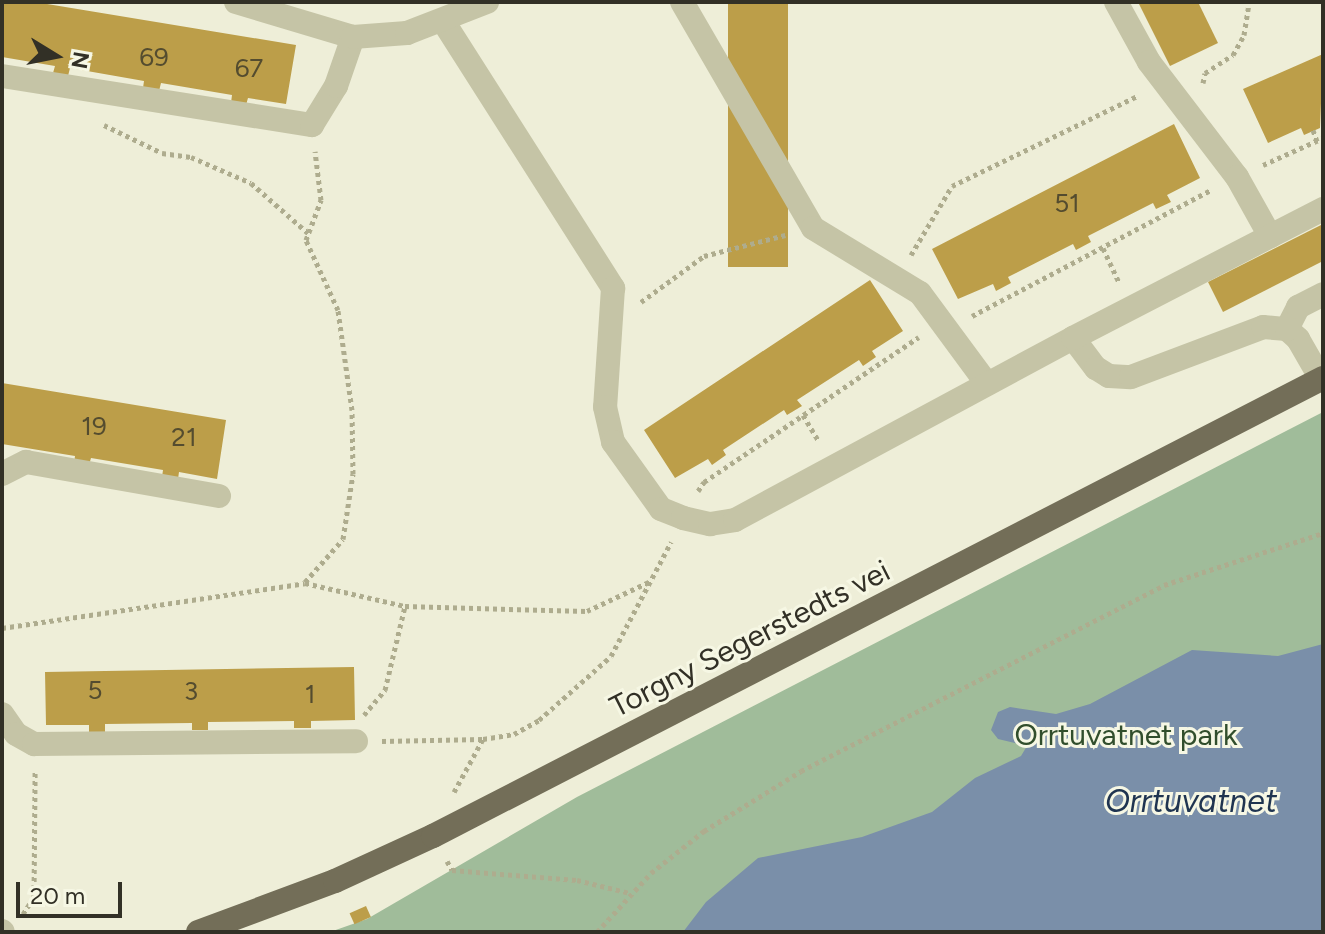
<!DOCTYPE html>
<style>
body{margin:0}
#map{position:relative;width:1325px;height:934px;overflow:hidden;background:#eeeed8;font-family:Figtree,sans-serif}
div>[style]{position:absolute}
.green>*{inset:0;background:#a0bc9a}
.water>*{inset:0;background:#7a8fa9}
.building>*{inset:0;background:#bc9e49;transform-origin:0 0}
.path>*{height:5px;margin-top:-2.5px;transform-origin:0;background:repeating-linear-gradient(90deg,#aeac8e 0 4px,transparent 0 8px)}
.minor>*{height:24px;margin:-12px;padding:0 12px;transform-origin:12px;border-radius:12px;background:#c5c4a6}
.major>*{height:24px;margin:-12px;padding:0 12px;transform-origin:12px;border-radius:12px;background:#736e58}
span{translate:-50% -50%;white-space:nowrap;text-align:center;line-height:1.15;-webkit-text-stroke:6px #f6f7e4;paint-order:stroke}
.number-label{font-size:26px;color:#544c2f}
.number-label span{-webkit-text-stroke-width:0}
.street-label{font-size:30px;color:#323026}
.park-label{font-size:30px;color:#314e2c}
.water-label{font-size:32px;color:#1f3450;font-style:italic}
.frame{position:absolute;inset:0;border:4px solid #323026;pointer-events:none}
.north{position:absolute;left:16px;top:16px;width:80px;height:80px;-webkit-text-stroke:6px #f6f7e4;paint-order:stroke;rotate:100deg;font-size:22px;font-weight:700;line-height:32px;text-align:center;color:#323026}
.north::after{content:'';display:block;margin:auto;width:28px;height:36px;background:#323026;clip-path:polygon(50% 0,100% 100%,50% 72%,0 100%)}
.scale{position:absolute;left:16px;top:882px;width:106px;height:36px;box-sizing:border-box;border:4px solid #323026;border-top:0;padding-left:10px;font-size:24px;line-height:28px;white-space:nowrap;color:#323026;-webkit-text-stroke:6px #f6f7e4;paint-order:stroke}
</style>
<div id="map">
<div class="green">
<i style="clip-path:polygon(1323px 412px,1323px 932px,330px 932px,367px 919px,577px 797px)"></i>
</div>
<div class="water">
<i style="clip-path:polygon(1323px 644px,1323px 932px,683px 932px,706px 902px,758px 858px,862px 837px,932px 812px,975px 778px,1021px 756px,1027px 746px,998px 739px,991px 730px,998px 712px,1010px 707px,1056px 714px,1090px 704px,1192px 650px,1278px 656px)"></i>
</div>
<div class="building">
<i style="clip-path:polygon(2px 2px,35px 2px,296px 45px,286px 104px,248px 98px,246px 105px,231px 103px,232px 95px,161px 83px,159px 91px,143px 88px,144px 81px,70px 68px,68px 76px,53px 73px,55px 66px,2px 57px)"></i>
<i style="left:728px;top:2px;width:60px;height:265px"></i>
<i style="clip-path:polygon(1138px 2px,1198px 2px,1218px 43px,1170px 66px)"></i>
<i style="clip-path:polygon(1323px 54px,1320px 128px,1304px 135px,1301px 128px,1268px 143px,1243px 89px)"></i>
<i style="clip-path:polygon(1174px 124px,1200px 178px,1167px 195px,1171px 202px,1156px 209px,1153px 203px,1088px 236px,1091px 242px,1076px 250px,1073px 244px,1008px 277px,1011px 283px,996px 291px,993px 284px,958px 299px,932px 249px)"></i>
<i style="clip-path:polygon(1323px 224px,1323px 261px,1223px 312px,1208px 282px)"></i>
<i style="clip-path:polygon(870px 280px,903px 331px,872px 351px,876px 357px,863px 366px,859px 360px,797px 400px,802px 406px,787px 415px,784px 410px,723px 450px,726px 455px,712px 465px,708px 459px,675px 478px,644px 430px)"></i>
<i style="clip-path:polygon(2px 383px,226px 420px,217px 479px,179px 472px,178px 479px,162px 477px,163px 470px,91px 458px,89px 465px,74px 463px,75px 456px,2px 444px)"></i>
<i style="clip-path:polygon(354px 667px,355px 720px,311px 721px,311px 728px,294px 728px,294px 721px,208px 722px,208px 730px,192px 730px,192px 723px,105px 724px,105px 732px,89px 732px,89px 725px,46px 725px,45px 672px)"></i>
<i style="left:366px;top:906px;width:12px;height:18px;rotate:66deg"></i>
</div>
<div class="path">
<i style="left:1203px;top:83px;width:10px;rotate:-79deg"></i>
<i style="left:1205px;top:73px;width:33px;rotate:-33deg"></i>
<i style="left:1233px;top:55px;width:23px;rotate:-61deg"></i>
<i style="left:1244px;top:35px;width:33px;rotate:-81deg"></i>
<i style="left:104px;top:125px;width:64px;rotate:25.8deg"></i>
<i style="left:162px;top:153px;width:29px;rotate:8deg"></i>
<i style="left:191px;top:157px;width:65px;rotate:23.4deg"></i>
<i style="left:251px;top:183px;width:76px;rotate:41.3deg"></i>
<i style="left:1313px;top:130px;width:12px;rotate:70deg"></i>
<i style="left:1263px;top:165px;width:66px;rotate:-24.2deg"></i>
<i style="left:1103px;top:248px;width:38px;rotate:65deg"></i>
<i style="left:911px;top:255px;width:80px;rotate:-59.3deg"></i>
<i style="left:952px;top:186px;width:206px;rotate:-25.9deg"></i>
<i style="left:641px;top:302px;width:78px;rotate:-36.1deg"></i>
<i style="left:704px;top:256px;width:84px;rotate:-14.5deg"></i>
<i style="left:972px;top:316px;width:270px;rotate:-27.8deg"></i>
<i style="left:803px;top:415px;width:31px;rotate:59deg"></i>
<i style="left:698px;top:491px;width:11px;rotate:-56deg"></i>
<i style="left:704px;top:482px;width:259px;rotate:-34deg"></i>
<i style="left:305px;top:582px;width:57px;rotate:-48.5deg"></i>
<i style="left:343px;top:539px;width:66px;rotate:-81.3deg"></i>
<i style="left:353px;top:474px;width:64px;rotate:-90.9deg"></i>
<i style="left:352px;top:410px;width:101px;rotate:-98deg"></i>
<i style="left:338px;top:310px;width:77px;rotate:-114.6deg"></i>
<i style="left:306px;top:240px;width:43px;rotate:-69.4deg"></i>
<i style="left:321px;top:200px;width:49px;rotate:-97deg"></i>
<i style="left:2px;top:628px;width:306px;rotate:-8.4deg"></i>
<i style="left:305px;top:583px;width:103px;rotate:13deg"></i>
<i style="left:405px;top:606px;width:182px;rotate:1.6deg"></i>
<i style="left:587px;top:611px;width:71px;rotate:-25.1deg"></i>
<i style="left:364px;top:715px;width:33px;rotate:-50deg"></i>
<i style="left:385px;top:690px;width:86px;rotate:-76.6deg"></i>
<i style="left:382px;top:741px;width:101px;rotate:-1.1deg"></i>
<i style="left:483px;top:739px;width:31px;rotate:-9deg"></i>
<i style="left:514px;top:734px;width:29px;rotate:-29deg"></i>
<i style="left:539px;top:720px;width:96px;rotate:-41.6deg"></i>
<i style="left:611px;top:656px;width:129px;rotate:-62.2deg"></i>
<i style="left:454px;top:792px;width:60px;rotate:-61.3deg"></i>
<i style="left:447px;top:861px;width:10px;rotate:61deg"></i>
<i style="left:452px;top:870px;width:125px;rotate:4.6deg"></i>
<i style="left:577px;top:880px;width:55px;rotate:13.8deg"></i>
<i style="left:23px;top:914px;width:20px;rotate:-57deg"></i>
<i style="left:34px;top:897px;width:126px;rotate:-89.5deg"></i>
<i style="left:597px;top:932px;width:80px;rotate:-47.5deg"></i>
<i style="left:651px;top:873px;width:68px;rotate:-38.4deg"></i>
<i style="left:704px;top:831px;width:114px;rotate:-31.7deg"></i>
<i style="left:801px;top:771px;width:408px;rotate:-27.1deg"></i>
<i style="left:1164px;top:585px;width:167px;rotate:-18.1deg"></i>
</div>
<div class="minor">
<i style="left:236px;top:2px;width:122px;rotate:16.7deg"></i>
<i style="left:682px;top:2px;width:261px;rotate:59.9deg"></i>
<i style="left:813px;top:228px;width:125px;rotate:31.3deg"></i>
<i style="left:920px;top:293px;width:113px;rotate:53.6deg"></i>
<i style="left:1116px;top:2px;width:68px;rotate:61.2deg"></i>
<i style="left:1149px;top:62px;width:145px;rotate:52.6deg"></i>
<i style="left:1237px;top:177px;width:68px;rotate:60.8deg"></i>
<i style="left:443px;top:21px;width:317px;rotate:57.5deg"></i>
<i style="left:613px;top:288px;width:119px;rotate:93.8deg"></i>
<i style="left:605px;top:407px;width:36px;rotate:77deg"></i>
<i style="left:613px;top:442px;width:82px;rotate:54.4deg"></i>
<i style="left:661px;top:509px;width:24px;rotate:22deg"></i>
<i style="left:683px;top:518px;width:28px;rotate:13deg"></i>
<i style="left:710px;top:524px;width:25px;rotate:-9deg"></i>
<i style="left:735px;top:520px;width:384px;rotate:-28.3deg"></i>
<i style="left:1073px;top:338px;width:38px;rotate:53deg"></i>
<i style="left:1096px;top:368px;width:15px;rotate:32deg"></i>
<i style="left:1109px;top:376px;width:22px;rotate:3deg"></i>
<i style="left:1131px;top:377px;width:141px;rotate:-20.7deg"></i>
<i style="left:1263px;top:327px;width:24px;rotate:5deg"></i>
<i style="left:1287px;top:329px;width:15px;rotate:42deg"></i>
<i style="left:1298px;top:339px;width:46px;rotate:60.1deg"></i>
<i style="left:2px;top:76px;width:314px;rotate:9deg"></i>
<i style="left:312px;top:125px;width:46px;rotate:-58.4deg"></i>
<i style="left:336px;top:86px;width:52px;rotate:-70.9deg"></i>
<i style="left:353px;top:37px;width:54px;rotate:-4.2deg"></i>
<i style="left:407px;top:33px;width:86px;rotate:-21.2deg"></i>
<i style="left:1287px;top:329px;width:25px;rotate:-63deg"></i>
<i style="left:1298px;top:307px;width:28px;rotate:-27deg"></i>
<i style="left:1073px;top:338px;width:281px;rotate:-27.3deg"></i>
<i style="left:2px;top:474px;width:27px;rotate:-27deg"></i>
<i style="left:26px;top:462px;width:196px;rotate:10deg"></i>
<i style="left:2px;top:714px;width:24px;rotate:55deg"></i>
<i style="left:16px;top:734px;width:21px;rotate:29deg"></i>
<i style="left:34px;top:744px;width:322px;rotate:-0.5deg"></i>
<i style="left:2px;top:931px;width:1px;rotate:45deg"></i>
</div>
<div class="major">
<i style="left:198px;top:932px;width:146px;rotate:-20.4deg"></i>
<i style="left:335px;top:881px;width:108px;rotate:-24.7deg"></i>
<i style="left:433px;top:836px;width:1001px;rotate:-27.23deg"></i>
</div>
<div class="number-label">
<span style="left:154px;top:58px">69</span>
<span style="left:249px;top:69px">67</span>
<span style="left:1067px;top:204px">51</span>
<span style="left:94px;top:427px">19</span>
<span style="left:184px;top:438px">21</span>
<span style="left:95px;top:691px">5</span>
<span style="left:191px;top:692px">3</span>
<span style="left:310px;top:695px">1</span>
</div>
<div class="street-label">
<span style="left:750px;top:639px;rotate:-27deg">Torgny Segerstedts vei</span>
</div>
<div class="park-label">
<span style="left:1126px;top:735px">Orrtuvatnet park</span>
</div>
<div class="water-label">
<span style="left:1191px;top:801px">Orrtuvatnet</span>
</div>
<div class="frame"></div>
<div class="north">N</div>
<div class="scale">20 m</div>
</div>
